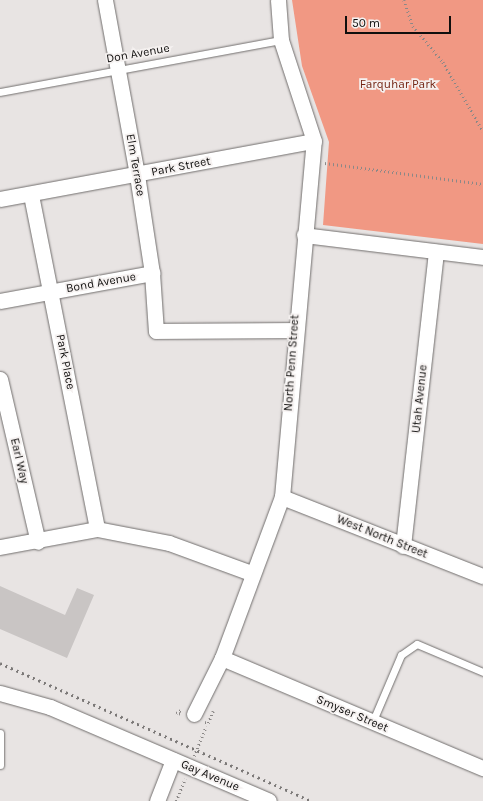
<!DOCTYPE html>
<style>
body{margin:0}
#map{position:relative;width:483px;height:801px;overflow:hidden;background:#e8e4e3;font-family:Karla,sans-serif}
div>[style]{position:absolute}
.green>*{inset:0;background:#f19883}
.building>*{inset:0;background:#c9c5c4}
.path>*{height:2.5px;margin-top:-1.25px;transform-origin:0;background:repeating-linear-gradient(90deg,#8b8887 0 1px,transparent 0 4px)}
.roads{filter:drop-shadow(0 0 1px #716e6d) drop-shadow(0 0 1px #716e6d)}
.service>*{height:7px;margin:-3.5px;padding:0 3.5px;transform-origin:3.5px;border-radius:3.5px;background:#fff}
.minor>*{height:15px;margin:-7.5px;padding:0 7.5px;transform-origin:7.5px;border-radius:7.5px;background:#fff}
.rail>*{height:3px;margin-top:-1.5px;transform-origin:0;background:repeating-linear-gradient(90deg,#7b7877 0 2px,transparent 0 6px)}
.path-bridge>*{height:2.5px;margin-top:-1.25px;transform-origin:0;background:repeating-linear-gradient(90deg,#8b8887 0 1px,transparent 0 4px)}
span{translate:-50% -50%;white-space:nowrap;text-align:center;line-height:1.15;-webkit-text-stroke:3.5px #f5f1f0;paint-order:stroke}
.street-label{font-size:12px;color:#100f0e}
.park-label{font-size:12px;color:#742514}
.scale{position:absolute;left:345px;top:16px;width:106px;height:18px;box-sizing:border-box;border:2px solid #100f0e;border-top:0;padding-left:5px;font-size:12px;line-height:14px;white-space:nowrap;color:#100f0e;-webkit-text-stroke:3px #f5f1f0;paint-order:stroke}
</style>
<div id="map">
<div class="green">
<i style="clip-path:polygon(292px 0,483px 0,483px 244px,323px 225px,329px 142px,302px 66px)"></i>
</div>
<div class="building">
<i style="clip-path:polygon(0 586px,65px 615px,77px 588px,94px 595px,67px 658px,0 629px)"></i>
</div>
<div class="path">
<i style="left:404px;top:0;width:28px;rotate:71deg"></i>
<i style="left:413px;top:26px;width:47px;rotate:50.2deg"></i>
<i style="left:443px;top:62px;width:80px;rotate:59.9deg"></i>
<i style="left:325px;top:163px;width:159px;rotate:7.6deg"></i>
<i style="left:180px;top:714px;width:4px;rotate:-166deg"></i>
<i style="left:176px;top:713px;width:6px;rotate:-31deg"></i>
<i style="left:205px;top:722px;width:3px;rotate:18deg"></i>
<i style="left:208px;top:723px;width:13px;rotate:-67deg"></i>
<i style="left:176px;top:801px;width:24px;rotate:-68deg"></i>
</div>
<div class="roads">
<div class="service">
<i style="left:0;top:92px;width:286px;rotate:-10.5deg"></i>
<i style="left:372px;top:723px;width:74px;rotate:-66.9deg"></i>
<i style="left:401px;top:655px;width:19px;rotate:-35deg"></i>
<i style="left:417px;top:644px;width:72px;rotate:23deg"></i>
<i style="left:0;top:733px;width:32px;rotate:90deg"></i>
</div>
<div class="minor">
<i style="left:105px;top:0;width:178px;rotate:79.6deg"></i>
<i style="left:137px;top:175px;width:99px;rotate:81.3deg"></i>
<i style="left:152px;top:273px;width:58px;rotate:86.1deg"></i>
<i style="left:156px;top:331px;width:138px;rotate:-0.4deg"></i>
<i style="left:31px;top:195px;width:340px;rotate:78.8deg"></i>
<i style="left:0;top:199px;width:319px;rotate:-10.5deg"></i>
<i style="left:304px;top:235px;width:180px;rotate:7deg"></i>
<i style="left:0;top:301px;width:155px;rotate:-10.4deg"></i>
<i style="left:0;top:379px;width:167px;rotate:76.9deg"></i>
<i style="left:282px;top:497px;width:216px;rotate:21.5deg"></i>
<i style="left:403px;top:546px;width:296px;rotate:-83.6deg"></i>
<i style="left:0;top:547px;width:99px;rotate:-10.5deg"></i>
<i style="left:97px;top:529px;width:73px;rotate:11deg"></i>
<i style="left:169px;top:543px;width:87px;rotate:20.1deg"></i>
<i style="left:222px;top:658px;width:283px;rotate:22.9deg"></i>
<i style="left:0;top:693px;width:52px;rotate:15.6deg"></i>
<i style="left:50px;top:707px;width:238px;rotate:23.2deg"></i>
<i style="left:194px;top:714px;width:63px;rotate:-63.4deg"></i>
<i style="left:222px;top:658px;width:172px;rotate:-69.6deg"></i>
<i style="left:282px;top:497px;width:357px;rotate:-84.9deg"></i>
<i style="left:314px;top:141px;width:106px;rotate:-108.1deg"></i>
<i style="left:281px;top:40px;width:40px;rotate:-94.3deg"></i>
<i style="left:157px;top:801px;width:44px;rotate:-68.7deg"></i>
</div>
</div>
<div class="rail">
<i style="left:0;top:663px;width:340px;rotate:23.9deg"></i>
</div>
<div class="path-bridge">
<i style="left:194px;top:756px;width:32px;rotate:-68deg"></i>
</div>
<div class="street-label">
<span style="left:138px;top:54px;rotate:-10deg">Don Avenue</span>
<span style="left:135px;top:165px;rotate:80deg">Elm Terrace</span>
<span style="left:181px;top:167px;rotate:-11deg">Park Street</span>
<span style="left:101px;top:283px;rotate:-10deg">Bond Avenue</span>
<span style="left:65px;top:362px;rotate:79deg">Park Place</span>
<span style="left:292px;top:363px;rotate:-86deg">North Penn Street</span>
<span style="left:420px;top:399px;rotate:-84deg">Utah Avenue</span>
<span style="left:19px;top:461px;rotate:77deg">Earl Way</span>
<span style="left:382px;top:537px;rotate:22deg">West North Street</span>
<span style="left:352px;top:714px;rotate:23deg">Smyser Street</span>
<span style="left:210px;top:776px;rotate:23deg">Gay Avenue</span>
</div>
<div class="park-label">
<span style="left:398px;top:85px">Farquhar Park</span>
</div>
<div class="scale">50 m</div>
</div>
